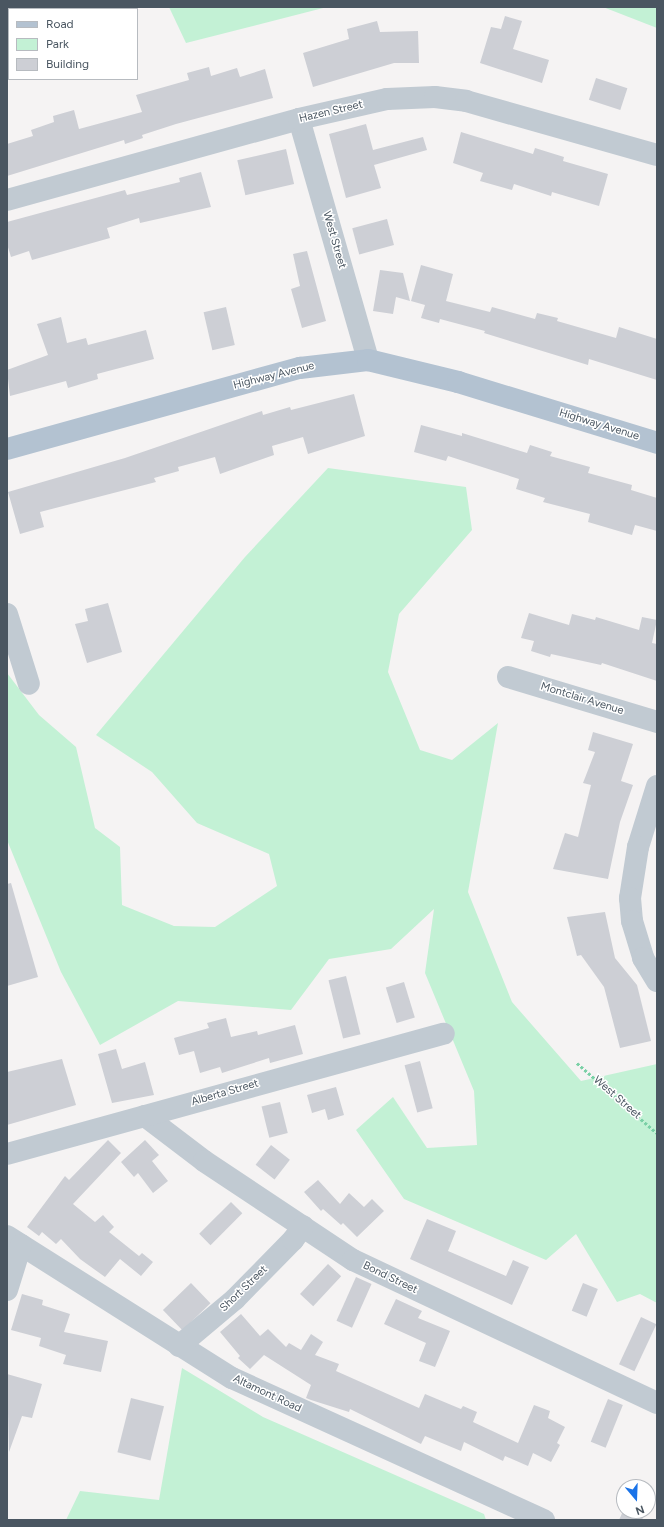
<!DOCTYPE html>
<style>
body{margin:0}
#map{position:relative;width:664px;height:1527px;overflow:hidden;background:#f5f3f3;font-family:Figtree,sans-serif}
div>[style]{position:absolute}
.green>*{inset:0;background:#c3f1d5}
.building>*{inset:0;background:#cdcfd5;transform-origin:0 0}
.path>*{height:2.5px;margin-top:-1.25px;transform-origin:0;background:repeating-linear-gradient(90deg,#7ad0a6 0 3px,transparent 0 5px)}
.minor>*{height:22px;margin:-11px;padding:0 11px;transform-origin:11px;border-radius:11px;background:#c1cad2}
.major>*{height:22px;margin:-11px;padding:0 11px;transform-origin:11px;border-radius:11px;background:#b3c2d1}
span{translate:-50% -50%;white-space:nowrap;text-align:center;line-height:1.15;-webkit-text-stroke:3px #fff;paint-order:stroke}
.street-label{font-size:11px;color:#4a5661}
.frame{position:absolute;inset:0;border:8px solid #4a5661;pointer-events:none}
.legend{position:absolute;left:8px;top:8px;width:130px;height:72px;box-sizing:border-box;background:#fff;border:1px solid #b7bbc0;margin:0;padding:5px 7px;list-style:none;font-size:12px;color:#4a5661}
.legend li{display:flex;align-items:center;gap:8px;height:20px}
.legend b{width:20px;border:1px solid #b7bbc0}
.north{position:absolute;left:616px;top:1479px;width:40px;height:40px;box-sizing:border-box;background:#fff;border:1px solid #b7bbc0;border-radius:50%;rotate:161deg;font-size:11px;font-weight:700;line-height:16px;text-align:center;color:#4a5661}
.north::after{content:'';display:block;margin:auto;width:14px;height:18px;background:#1a73e8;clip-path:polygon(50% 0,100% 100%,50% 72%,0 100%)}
</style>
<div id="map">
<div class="green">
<i style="clip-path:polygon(169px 7px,327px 7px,186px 43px)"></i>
<i style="clip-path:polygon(603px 7px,657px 7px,657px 28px)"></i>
<i style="clip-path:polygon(328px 468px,466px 487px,472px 530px,399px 614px,388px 672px,420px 750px,452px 760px,498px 723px,468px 892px,512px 1002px,581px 1081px,657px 1064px,657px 1303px,640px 1294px,617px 1302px,576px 1234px,546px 1260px,404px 1199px,356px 1130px,393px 1097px,427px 1148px,477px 1145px,474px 1091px,425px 973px,434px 909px,391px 949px,329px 959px,291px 1010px,178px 1001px,100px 1045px,61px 972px,7px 840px,7px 673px,39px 715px,76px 747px,95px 828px,120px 847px,122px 905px,174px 926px,215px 927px,277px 886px,269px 854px,197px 823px,152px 772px,96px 735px,245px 557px)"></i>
<i style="clip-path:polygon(182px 1368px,263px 1417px,484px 1514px,486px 1520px,66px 1520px,80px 1491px,159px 1500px)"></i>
</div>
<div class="building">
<i style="clip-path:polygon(505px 16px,522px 21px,513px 49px,549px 60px,542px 83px,480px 63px,491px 27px,501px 29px)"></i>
<i style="clip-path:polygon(377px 21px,380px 32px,418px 31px,419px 63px,394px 63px,313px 87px,303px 53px,349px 39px,347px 29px)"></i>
<i style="clip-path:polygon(209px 67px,211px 76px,237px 68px,240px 77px,265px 69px,273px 98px,176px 124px,142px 135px,143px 138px,125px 144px,124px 140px,7px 176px,7px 144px,33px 136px,31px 130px,54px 122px,53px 116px,74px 110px,79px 129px,142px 112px,136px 95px,189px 80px,187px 73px)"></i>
<i style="left:596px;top:78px;width:33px;height:23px;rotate:18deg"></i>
<i style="clip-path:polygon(366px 124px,373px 150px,423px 137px,427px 150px,374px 165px,381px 188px,346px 198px,329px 134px)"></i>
<i style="clip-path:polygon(461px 132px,533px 154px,535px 148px,564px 157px,563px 161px,608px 174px,599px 206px,552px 192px,551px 196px,514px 184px,512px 190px,480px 181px,483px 173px,453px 163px)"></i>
<i style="left:286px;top:149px;width:36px;height:50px;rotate:77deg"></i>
<i style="clip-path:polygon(201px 172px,211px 207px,140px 223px,139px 218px,107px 228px,110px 238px,32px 260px,29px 251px,11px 257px,7px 244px,7px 222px,125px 190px,127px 195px,180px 182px,179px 178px)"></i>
<i style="left:387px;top:219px;width:27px;height:36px;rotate:75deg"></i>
<i style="clip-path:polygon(307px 251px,326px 321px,302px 328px,291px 289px,300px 286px,293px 254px)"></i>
<i style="clip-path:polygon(421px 265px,453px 274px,446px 301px,490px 312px,492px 307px,535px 319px,537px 313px,558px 318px,557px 321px,616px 338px,619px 327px,657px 339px,657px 380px,589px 359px,588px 365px,484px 333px,485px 331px,440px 319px,439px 323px,421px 318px,425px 305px,411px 301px)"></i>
<i style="clip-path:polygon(380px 270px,403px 273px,410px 301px,396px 297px,393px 314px,373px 311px)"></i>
<i style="left:226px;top:307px;width:39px;height:23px;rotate:77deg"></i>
<i style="clip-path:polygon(61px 317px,67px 343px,86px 338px,88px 345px,146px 330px,154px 359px,97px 374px,98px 379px,68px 388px,66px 381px,10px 396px,7px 370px,48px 355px,37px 324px)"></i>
<i style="clip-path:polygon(354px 394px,365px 436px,308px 454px,303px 437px,272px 446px,274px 455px,220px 474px,215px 457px,178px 467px,179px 471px,154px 478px,156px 482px,40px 512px,44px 527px,20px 534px,8px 492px,125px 458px,262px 411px,263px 415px,290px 407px,291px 410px)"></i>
<i style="clip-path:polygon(421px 425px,462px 436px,462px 433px,527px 453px,530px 445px,552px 452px,550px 456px,590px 467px,588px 473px,632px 485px,631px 490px,657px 498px,657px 531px,635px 525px,632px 535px,588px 522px,590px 514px,543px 502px,545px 498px,516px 489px,519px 479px,448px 456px,446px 461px,414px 452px)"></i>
<i style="clip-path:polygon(108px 603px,122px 652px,87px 663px,75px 624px,88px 621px,85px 609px)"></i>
<i style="clip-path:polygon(529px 613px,569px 625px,572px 614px,595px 620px,596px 617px,639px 630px,642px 617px,657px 620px,652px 643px,657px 644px,657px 681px,602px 663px,601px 665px,551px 654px,550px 657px,531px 651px,534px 641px,521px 638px)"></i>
<i style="clip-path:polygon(593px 732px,633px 744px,621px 781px,633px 785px,620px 822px,608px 879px,553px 869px,565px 833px,578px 837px,591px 785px,583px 783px,595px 752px,588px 750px)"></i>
<i style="clip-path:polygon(11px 883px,38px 977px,7px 986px,7px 884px)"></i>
<i style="clip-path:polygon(605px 912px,615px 958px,637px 985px,651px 1041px,620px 1048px,604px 987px,581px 955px,577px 956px,567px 917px)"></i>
<i style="left:346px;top:976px;width:60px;height:18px;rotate:76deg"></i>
<i style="left:404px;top:982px;width:37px;height:19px;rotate:73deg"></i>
<i style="clip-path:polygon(226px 1018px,231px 1037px,257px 1031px,258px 1035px,295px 1025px,303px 1054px,270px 1063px,269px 1058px,222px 1073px,220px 1067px,200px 1073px,194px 1051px,179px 1055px,174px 1038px,209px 1028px,207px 1023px)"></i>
<i style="clip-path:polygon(116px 1049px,122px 1069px,145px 1062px,154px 1095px,112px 1103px,98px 1054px)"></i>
<i style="clip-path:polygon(62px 1059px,76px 1105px,7px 1125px,7px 1072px)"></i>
<i style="left:420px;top:1061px;width:49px;height:16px;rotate:75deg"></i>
<i style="clip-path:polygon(336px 1087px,344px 1115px,328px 1120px,325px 1109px,312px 1113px,307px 1095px)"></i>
<i style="left:280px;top:1102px;width:32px;height:19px;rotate:76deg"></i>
<i style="clip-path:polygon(108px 1140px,121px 1153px,73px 1204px,95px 1222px,103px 1215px,114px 1227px,109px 1232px,139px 1256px,142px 1253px,153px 1262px,141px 1276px,120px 1259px,105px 1277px,80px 1259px,61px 1239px,56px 1244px,42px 1232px,39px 1236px,27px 1227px,65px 1176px,69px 1180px)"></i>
<i style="clip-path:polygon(145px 1140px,159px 1155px,152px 1161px,168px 1181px,153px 1193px,138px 1173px,134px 1177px,121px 1162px)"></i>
<i style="left:271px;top:1145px;width:24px;height:25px;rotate:38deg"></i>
<i style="clip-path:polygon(318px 1180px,340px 1204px,349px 1193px,364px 1207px,372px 1199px,384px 1211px,357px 1237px,343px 1223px,341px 1225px,323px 1209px,321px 1211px,304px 1192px)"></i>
<i style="left:231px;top:1202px;width:16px;height:45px;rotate:45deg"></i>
<i style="clip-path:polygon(427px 1219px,456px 1231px,448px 1251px,506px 1276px,513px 1260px,529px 1267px,512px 1305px,410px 1259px)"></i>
<i style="left:328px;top:1264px;width:18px;height:41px;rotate:43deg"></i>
<i style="left:356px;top:1277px;width:17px;height:48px;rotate:24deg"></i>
<i style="left:191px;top:1283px;width:28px;height:39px;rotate:46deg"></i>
<i style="left:583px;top:1283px;width:16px;height:30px;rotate:22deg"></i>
<i style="clip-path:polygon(22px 1294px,43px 1300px,42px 1305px,70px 1314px,64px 1332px,108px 1341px,101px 1372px,63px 1364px,66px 1355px,39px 1346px,41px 1338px,11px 1330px)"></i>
<i style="clip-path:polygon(396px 1299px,422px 1311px,418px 1318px,450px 1331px,435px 1367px,419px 1361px,426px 1343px,384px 1324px)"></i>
<i style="clip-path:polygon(241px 1314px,260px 1336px,268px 1329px,286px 1347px,289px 1343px,301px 1350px,311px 1334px,323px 1342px,315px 1355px,339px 1364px,336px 1371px,419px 1408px,425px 1394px,461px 1409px,463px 1406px,477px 1412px,473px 1422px,518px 1443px,534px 1405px,550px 1411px,548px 1418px,565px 1427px,557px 1443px,560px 1445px,551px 1462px,533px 1453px,528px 1466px,505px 1456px,503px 1461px,464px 1442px,461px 1451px,425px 1436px,421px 1444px,350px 1409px,349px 1412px,311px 1400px,306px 1398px,311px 1385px,264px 1355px,250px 1369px,238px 1358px,240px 1356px,220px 1332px)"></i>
<i style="left:641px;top:1317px;width:17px;height:52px;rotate:25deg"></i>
<i style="clip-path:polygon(7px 1374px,42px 1384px,32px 1418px,22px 1416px,9px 1452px)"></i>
<i style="left:131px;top:1398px;width:34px;height:56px;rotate:14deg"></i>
<i style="left:608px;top:1399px;width:16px;height:46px;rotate:22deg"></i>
<i style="clip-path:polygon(624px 1509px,624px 1511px,646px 1511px,642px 1520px,619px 1520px)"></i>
</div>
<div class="path">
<i style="left:577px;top:1063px;width:106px;rotate:41.2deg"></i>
</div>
<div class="minor">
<i style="left:299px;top:119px;width:251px;rotate:74deg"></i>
<i style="left:7px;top:200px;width:303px;rotate:-15.5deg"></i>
<i style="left:299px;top:119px;width:90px;rotate:-12.8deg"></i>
<i style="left:387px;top:99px;width:48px;rotate:-2.4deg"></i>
<i style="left:435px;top:97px;width:31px;rotate:7deg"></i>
<i style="left:466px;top:101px;width:198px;rotate:15.8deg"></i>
<i style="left:7px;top:614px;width:73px;rotate:72.6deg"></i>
<i style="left:508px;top:677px;width:156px;rotate:16.8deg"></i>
<i style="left:657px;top:786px;width:64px;rotate:107.3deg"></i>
<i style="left:638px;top:847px;width:52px;rotate:98.9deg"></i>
<i style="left:630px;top:898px;width:23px;rotate:85deg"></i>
<i style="left:632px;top:921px;width:39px;rotate:73deg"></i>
<i style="left:643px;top:958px;width:27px;rotate:59deg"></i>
<i style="left:145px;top:1116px;width:74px;rotate:37.3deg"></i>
<i style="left:204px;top:1161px;width:179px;rotate:33.6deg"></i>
<i style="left:353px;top:1260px;width:336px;rotate:25.2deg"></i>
<i style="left:7px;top:1154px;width:453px;rotate:-15.4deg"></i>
<i style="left:7px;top:1236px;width:266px;rotate:32.3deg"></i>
<i style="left:232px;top:1378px;width:343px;rotate:24.5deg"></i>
<i style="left:7px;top:1290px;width:47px;rotate:-72.7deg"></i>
<i style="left:179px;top:1346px;width:73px;rotate:-40deg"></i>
<i style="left:235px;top:1299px;width:83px;rotate:-45.5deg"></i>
<i style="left:293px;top:1240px;width:17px;rotate:-54deg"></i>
</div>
<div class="major">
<i style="left:7px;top:449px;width:304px;rotate:-15.5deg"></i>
<i style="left:300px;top:368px;width:68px;rotate:-6.7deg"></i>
<i style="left:368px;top:360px;width:93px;rotate:13.7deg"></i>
<i style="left:458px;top:382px;width:208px;rotate:17deg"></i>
</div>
<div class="street-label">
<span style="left:331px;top:112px;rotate:-13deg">Hazen Street</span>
<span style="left:334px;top:240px;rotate:74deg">West Street</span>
<span style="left:274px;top:376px;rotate:-14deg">Highway Avenue</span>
<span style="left:599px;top:425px;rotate:17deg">Highway Avenue</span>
<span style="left:582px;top:699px;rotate:17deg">Montclair Avenue</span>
<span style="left:225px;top:1093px;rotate:-16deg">Alberta Street</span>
<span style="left:617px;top:1098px;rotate:41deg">West Street</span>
<span style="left:390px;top:1278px;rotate:26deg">Bond Street</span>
<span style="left:244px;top:1289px;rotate:-44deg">Short Street</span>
<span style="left:267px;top:1394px;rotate:25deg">Altamont Road</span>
</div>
<div class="frame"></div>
<ul class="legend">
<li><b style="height:5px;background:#b3c2d1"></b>Road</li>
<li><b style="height:11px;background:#c3f1d5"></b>Park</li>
<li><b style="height:11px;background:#cdcfd5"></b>Building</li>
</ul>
<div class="north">N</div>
</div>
